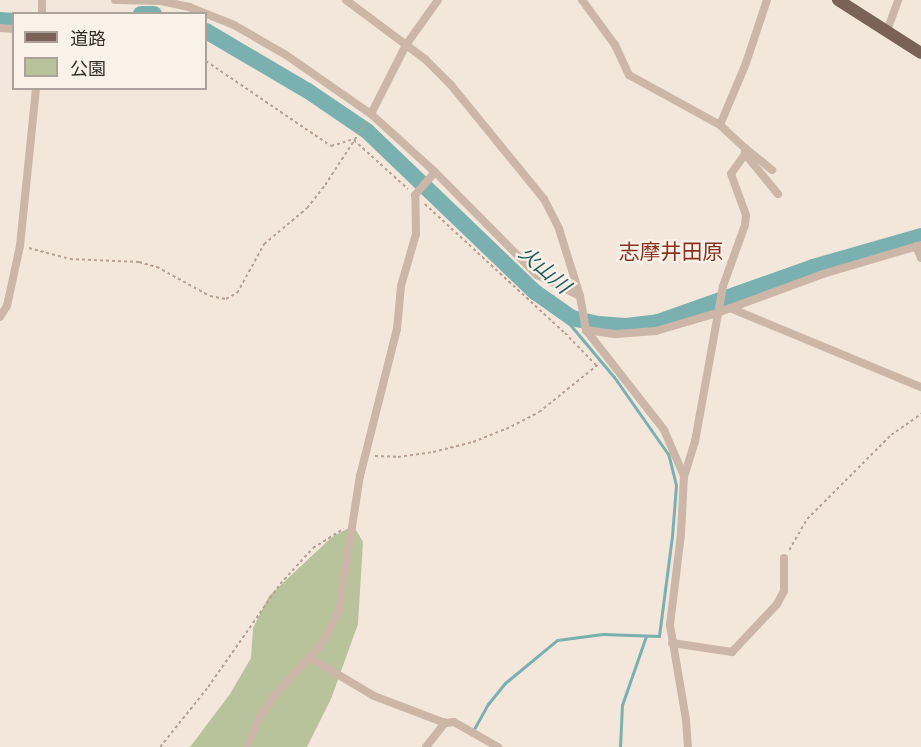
<!DOCTYPE html>
<meta charset="utf-8">
<style>
body{margin:0}
#map{position:relative;width:921px;height:747px;overflow:hidden;background:#f3e7dc;font-family:"Noto Sans","Noto Sans JP",sans-serif}
div>[style]{position:absolute}
.green>*{inset:0;background:#b8c29b}
.stream>*{height:3px;margin:-1.5px;padding:0 1.5px;transform-origin:1.5px;border-radius:1.5px;background:#7ab1b0}
.river>*{height:16px;margin:-8px;padding:0 8px;transform-origin:8px;border-radius:8px;background:#7ab1b0}
.path>*{height:1.5px;margin-top:-0.75px;transform-origin:0;background:repeating-linear-gradient(90deg,#b79f92 0 3px,transparent 0 6px)}
.minor>*{height:8px;margin:-4px;padding:0 4px;transform-origin:4px;border-radius:4px;background:#cbb6a7}
.primary>*{height:12px;margin:-6px;padding:0 6px;transform-origin:6px;border-radius:6px;background:#7a6259}
span{translate:-50% -50%;white-space:nowrap;text-align:center;line-height:1.15;-webkit-text-stroke:4.5px #faf1e9;paint-order:stroke}
.water-label{font-size:20px;color:#1c5a5b;font-style:italic}
.quarter-label{font-size:21px;color:#89321f}
.legend{position:absolute;left:12px;top:12px;width:195px;height:78px;box-sizing:border-box;background:#faf1e9;border:2px solid #aca29c;margin:0;padding:8px 10px;list-style:none;font-size:18px;color:#382c28}
.legend li{display:flex;align-items:center;gap:12px;height:30px}
.legend b{width:30px;border:2px solid #aca29c}
</style>
<div id="map">
<div class="green">
<i style="clip-path:polygon(347px 529px,356px 530px,363px 542px,358px 624px,331px 699px,307px 747px,190px 747px,230px 694px,251px 658px,253px 628px,269px 596px,332px 537px)"></i>
</div>
<div class="stream">
<i style="left:474px;top:729px;width:29px;rotate:-61deg"></i>
<i style="left:488px;top:704px;width:27px;rotate:-51deg"></i>
<i style="left:505px;top:683px;width:67px;rotate:-39.6deg"></i>
<i style="left:557px;top:640px;width:46px;rotate:-7.4deg"></i>
<i style="left:603px;top:634px;width:56px;rotate:2deg"></i>
<i style="left:659px;top:636px;width:101px;rotate:-82.6deg"></i>
<i style="left:672px;top:536px;width:51px;rotate:-85.5deg"></i>
<i style="left:676px;top:485px;width:32px;rotate:-104deg"></i>
<i style="left:668px;top:454px;width:94px;rotate:-125deg"></i>
<i style="left:614px;top:377px;width:90px;rotate:-130deg"></i>
<i style="left:620px;top:747px;width:42px;rotate:-87.3deg"></i>
<i style="left:622px;top:705px;width:73px;rotate:-70.8deg"></i>
</div>
<div class="river">
<i style="left:141px;top:14px;width:13px"></i>
<i style="left:0;top:20px;width:14px;rotate:4deg"></i>
<i style="left:206px;top:31px;width:118px;rotate:30.5deg"></i>
<i style="left:308px;top:91px;width:71px;rotate:34.1deg"></i>
<i style="left:367px;top:131px;width:233px;rotate:43.8deg"></i>
<i style="left:535px;top:292px;width:45px;rotate:35.1deg"></i>
<i style="left:572px;top:318px;width:27px;rotate:13deg"></i>
<i style="left:598px;top:324px;width:28px;rotate:4deg"></i>
<i style="left:626px;top:326px;width:32px;rotate:-7deg"></i>
<i style="left:658px;top:322px;width:164px;rotate:-19.5deg"></i>
<i style="left:813px;top:267px;width:112px;rotate:-16deg"></i>
</div>
<div class="path">
<i style="left:206px;top:61px;width:151px;rotate:34.2deg"></i>
<i style="left:331px;top:146px;width:21px;rotate:-17deg"></i>
<i style="left:354px;top:140px;width:73px;rotate:42.2deg"></i>
<i style="left:425px;top:204px;width:190px;rotate:42.7deg"></i>
<i style="left:565px;top:333px;width:46px;rotate:45.9deg"></i>
<i style="left:29px;top:248px;width:42px;rotate:15deg"></i>
<i style="left:70px;top:259px;width:69px;rotate:2.5deg"></i>
<i style="left:139px;top:262px;width:19px;rotate:16deg"></i>
<i style="left:157px;top:267px;width:60px;rotate:28.7deg"></i>
<i style="left:210px;top:296px;width:16px;rotate:11deg"></i>
<i style="left:226px;top:299px;width:13px;rotate:-29deg"></i>
<i style="left:237px;top:293px;width:56px;rotate:-61.1deg"></i>
<i style="left:264px;top:244px;width:56px;rotate:-39.9deg"></i>
<i style="left:307px;top:208px;width:29px;rotate:-52deg"></i>
<i style="left:325px;top:185px;width:75px;rotate:-56.9deg"></i>
<i style="left:375px;top:456px;width:23px;rotate:2deg"></i>
<i style="left:398px;top:457px;width:35px;rotate:-8deg"></i>
<i style="left:433px;top:452px;width:41px;rotate:-14deg"></i>
<i style="left:473px;top:442px;width:35px;rotate:-22deg"></i>
<i style="left:506px;top:429px;width:37px;rotate:-27deg"></i>
<i style="left:539px;top:412px;width:78px;rotate:-38.8deg"></i>
<i style="left:789px;top:550px;width:36px;rotate:-60deg"></i>
<i style="left:807px;top:519px;width:119px;rotate:-45deg"></i>
<i style="left:891px;top:435px;width:37px;rotate:-35deg"></i>
<i style="left:160px;top:747px;width:77px;rotate:-51.3deg"></i>
<i style="left:208px;top:687px;width:126px;rotate:-55deg"></i>
<i style="left:280px;top:584px;width:49px;rotate:-47.5deg"></i>
<i style="left:313px;top:548px;width:36px;rotate:-32deg"></i>
</div>
<div class="minor">
<i style="left:115px;top:0;width:46px;rotate:1.2deg"></i>
<i style="left:161px;top:1px;width:29px;rotate:12deg"></i>
<i style="left:189px;top:7px;width:48px;rotate:21.8deg"></i>
<i style="left:234px;top:25px;width:60px;rotate:30deg"></i>
<i style="left:286px;top:55px;width:103px;rotate:34.8deg"></i>
<i style="left:371px;top:114px;width:86px;rotate:42.2deg"></i>
<i style="left:435px;top:172px;width:145px;rotate:45.3deg"></i>
<i style="left:537px;top:275px;width:48px;rotate:26deg"></i>
<i style="left:346px;top:0;width:99px;rotate:36.8deg"></i>
<i style="left:425px;top:59px;width:37px;rotate:45deg"></i>
<i style="left:451px;top:85px;width:147px;rotate:50.8deg"></i>
<i style="left:544px;top:199px;width:34px;rotate:63deg"></i>
<i style="left:559px;top:229px;width:70px;rotate:72.6deg"></i>
<i style="left:580px;top:296px;width:35px;rotate:80deg"></i>
<i style="left:586px;top:330px;width:127px;rotate:52deg"></i>
<i style="left:664px;top:430px;width:50px;rotate:66.5deg"></i>
<i style="left:582px;top:0;width:56px;rotate:53.7deg"></i>
<i style="left:615px;top:45px;width:33px;rotate:65deg"></i>
<i style="left:629px;top:75px;width:104px;rotate:28.8deg"></i>
<i style="left:720px;top:125px;width:34px;rotate:43deg"></i>
<i style="left:745px;top:148px;width:6px;rotate:90deg"></i>
<i style="left:745px;top:154px;width:24px;rotate:125deg"></i>
<i style="left:731px;top:174px;width:44px;rotate:69.9deg"></i>
<i style="left:746px;top:215px;width:10px;rotate:96deg"></i>
<i style="left:745px;top:225px;width:65px;rotate:109.8deg"></i>
<i style="left:723px;top:286px;width:158px;rotate:100.2deg"></i>
<i style="left:695px;top:441px;width:37px;rotate:107deg"></i>
<i style="left:684px;top:476px;width:58px;rotate:93deg"></i>
<i style="left:681px;top:534px;width:92px;rotate:96.9deg"></i>
<i style="left:670px;top:625px;width:96px;rotate:80.4deg"></i>
<i style="left:686px;top:720px;width:27px;rotate:86deg"></i>
<i style="left:42px;top:14px;width:14px;rotate:-90deg"></i>
<i style="left:0;top:28px;width:14px;rotate:4deg"></i>
<i style="left:887px;top:31px;width:33px;rotate:-70deg"></i>
<i style="left:371px;top:114px;width:77px;rotate:-63.1deg"></i>
<i style="left:406px;top:45px;width:55px;rotate:-54.6deg"></i>
<i style="left:720px;top:125px;width:67px;rotate:-67.2deg"></i>
<i style="left:746px;top:63px;width:66px;rotate:-71.6deg"></i>
<i style="left:745px;top:148px;width:35px;rotate:39deg"></i>
<i style="left:745px;top:154px;width:52px;rotate:50.5deg"></i>
<i style="left:916px;top:246px;width:13px;rotate:67deg"></i>
<i style="left:730px;top:308px;width:207px;rotate:22.5deg"></i>
<i style="left:0;top:317px;width:13px;rotate:-58deg"></i>
<i style="left:7px;top:306px;width:61px;rotate:-77.8deg"></i>
<i style="left:20px;top:246px;width:159px;rotate:-84.2deg"></i>
<i style="left:586px;top:330px;width:30px;rotate:8deg"></i>
<i style="left:616px;top:334px;width:40px;rotate:-4.3deg"></i>
<i style="left:656px;top:331px;width:64px;rotate:-16.4deg"></i>
<i style="left:717px;top:313px;width:113px;rotate:-20.2deg"></i>
<i style="left:823px;top:274px;width:102px;rotate:-16.5deg"></i>
<i style="left:672px;top:643px;width:61px;rotate:8.5deg"></i>
<i style="left:732px;top:652px;width:66px;rotate:-46.8deg"></i>
<i style="left:777px;top:604px;width:15px;rotate:-62deg"></i>
<i style="left:784px;top:591px;width:33px;rotate:-90deg"></i>
<i style="left:310px;top:658px;width:74px;rotate:30.7deg"></i>
<i style="left:374px;top:696px;width:76px;rotate:20.8deg"></i>
<i style="left:445px;top:723px;width:9px;rotate:-6deg"></i>
<i style="left:454px;top:722px;width:51px;rotate:29.6deg"></i>
<i style="left:247px;top:747px;width:33px;rotate:-67deg"></i>
<i style="left:260px;top:717px;width:23px;rotate:-56deg"></i>
<i style="left:273px;top:698px;width:75px;rotate:-48.2deg"></i>
<i style="left:323px;top:642px;width:35px;rotate:-63deg"></i>
<i style="left:339px;top:611px;width:137px;rotate:-81.2deg"></i>
<i style="left:360px;top:476px;width:152px;rotate:-75.9deg"></i>
<i style="left:397px;top:329px;width:43px;rotate:-84.7deg"></i>
<i style="left:401px;top:286px;width:54px;rotate:-73.9deg"></i>
<i style="left:416px;top:234px;width:39px;rotate:-91deg"></i>
<i style="left:415px;top:195px;width:30px;rotate:-49deg"></i>
<i style="left:426px;top:747px;width:31px;rotate:-52deg"></i>
</div>
<div class="primary">
<i style="left:838px;top:0;width:98px;rotate:32.6deg"></i>
</div>
<div class="water-label">
<span style="left:545px;top:269px;rotate:41deg">火山川</span>
</div>
<div class="quarter-label">
<span style="left:671px;top:251px">志摩井田原</span>
</div>
<ul class="legend">
<li><b style="height:8px;background:#7a6259"></b>道路</li>
<li><b style="height:16px;background:#b8c29b"></b>公園</li>
</ul>
</div>
